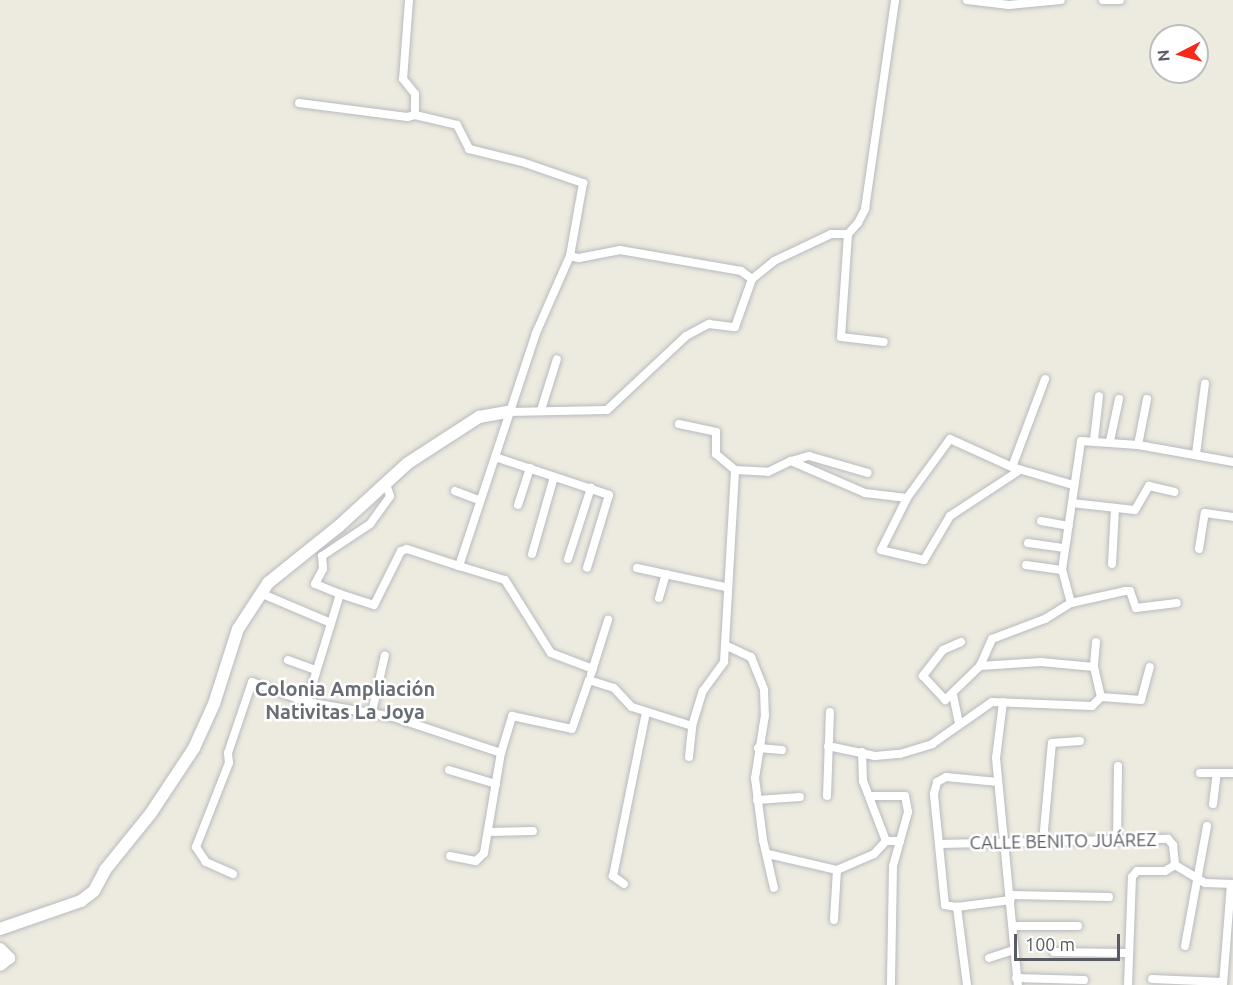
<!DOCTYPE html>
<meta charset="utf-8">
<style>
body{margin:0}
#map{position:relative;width:1233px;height:985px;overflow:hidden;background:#edeadf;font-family:Ubuntu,sans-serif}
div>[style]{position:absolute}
.roads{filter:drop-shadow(0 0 2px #b7bac0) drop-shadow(0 0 2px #b7bac0)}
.street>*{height:8px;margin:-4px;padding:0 4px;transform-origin:4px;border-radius:4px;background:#fff}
.secondary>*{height:12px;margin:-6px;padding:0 6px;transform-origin:6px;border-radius:6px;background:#fff}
span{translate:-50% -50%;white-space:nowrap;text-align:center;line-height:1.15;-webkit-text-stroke:5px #fff;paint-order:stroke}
.street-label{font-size:18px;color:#585c62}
.neighbourhood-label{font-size:20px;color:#696e74;font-weight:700}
.north{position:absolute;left:1149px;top:24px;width:60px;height:60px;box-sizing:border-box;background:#fff;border:2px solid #bcbec0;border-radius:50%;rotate:264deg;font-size:16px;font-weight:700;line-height:24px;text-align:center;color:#585c62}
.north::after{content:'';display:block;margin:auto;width:21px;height:27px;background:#f92919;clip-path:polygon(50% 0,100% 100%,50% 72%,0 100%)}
.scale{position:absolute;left:1014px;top:934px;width:106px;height:27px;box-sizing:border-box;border:3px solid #585c62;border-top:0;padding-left:8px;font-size:18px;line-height:21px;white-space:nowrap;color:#585c62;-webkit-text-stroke:4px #fff;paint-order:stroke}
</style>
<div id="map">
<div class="roads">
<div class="street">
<i style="left:409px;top:0;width:79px;rotate:94.3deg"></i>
<i style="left:403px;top:79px;width:19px;rotate:51deg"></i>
<i style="left:415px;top:94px;width:21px;rotate:90deg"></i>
<i style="left:415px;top:115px;width:43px;rotate:13.4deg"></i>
<i style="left:457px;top:125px;width:27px;rotate:63deg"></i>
<i style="left:469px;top:149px;width:55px;rotate:13.8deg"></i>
<i style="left:522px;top:162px;width:65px;rotate:19deg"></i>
<i style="left:583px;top:183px;width:74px;rotate:100.1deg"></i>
<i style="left:570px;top:256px;width:9px;rotate:13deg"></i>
<i style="left:579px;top:258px;width:42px;rotate:-11deg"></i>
<i style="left:620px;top:250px;width:123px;rotate:9.8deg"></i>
<i style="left:741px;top:271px;width:14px;rotate:36deg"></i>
<i style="left:967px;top:0;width:42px;rotate:6.8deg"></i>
<i style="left:1009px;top:5px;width:52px;rotate:-5.5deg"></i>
<i style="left:1103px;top:0;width:17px"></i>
<i style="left:299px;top:103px;width:109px;rotate:7.4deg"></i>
<i style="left:407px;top:117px;width:8px;rotate:-14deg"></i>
<i style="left:848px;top:234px;width:103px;rotate:93.9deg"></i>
<i style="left:841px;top:337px;width:43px;rotate:6.6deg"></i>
<i style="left:541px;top:410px;width:53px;rotate:-72.6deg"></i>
<i style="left:508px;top:412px;width:99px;rotate:-1.2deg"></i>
<i style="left:607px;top:410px;width:108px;rotate:-43.1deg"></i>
<i style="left:686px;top:336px;width:26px;rotate:-28deg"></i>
<i style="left:709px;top:324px;width:26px;rotate:7deg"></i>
<i style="left:735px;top:327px;width:51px;rotate:-70.5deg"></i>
<i style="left:752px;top:279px;width:28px;rotate:-39deg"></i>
<i style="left:774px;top:261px;width:63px;rotate:-25.3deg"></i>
<i style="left:831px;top:234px;width:17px"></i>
<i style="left:848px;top:234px;width:15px;rotate:-48deg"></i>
<i style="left:858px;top:223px;width:16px;rotate:-63deg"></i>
<i style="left:865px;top:209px;width:211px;rotate:-81.8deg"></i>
<i style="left:679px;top:424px;width:38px;rotate:12deg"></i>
<i style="left:716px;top:432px;width:22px;rotate:90deg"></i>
<i style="left:716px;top:454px;width:25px;rotate:40deg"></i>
<i style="left:1094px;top:440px;width:44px;rotate:-83.5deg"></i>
<i style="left:1110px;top:441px;width:43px;rotate:-77.9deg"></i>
<i style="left:1138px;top:445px;width:47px;rotate:-78.9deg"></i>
<i style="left:1196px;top:454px;width:71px;rotate:-82.7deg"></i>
<i style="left:495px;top:457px;width:120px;rotate:18.4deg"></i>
<i style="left:609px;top:495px;width:76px;rotate:106.8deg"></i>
<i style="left:791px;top:461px;width:19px;rotate:-16deg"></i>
<i style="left:809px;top:456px;width:61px;rotate:16.1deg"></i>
<i style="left:1012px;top:467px;width:94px;rotate:-69.4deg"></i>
<i style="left:1020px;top:470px;width:84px;rotate:146.7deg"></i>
<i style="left:950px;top:516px;width:51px;rotate:120.6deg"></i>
<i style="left:924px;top:560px;width:44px;rotate:-166.9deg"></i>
<i style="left:881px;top:550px;width:58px;rotate:-63.4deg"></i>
<i style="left:907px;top:498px;width:73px;rotate:-53.9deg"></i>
<i style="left:950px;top:439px;width:68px;rotate:24.3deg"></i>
<i style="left:1012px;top:467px;width:64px;rotate:16.4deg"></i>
<i style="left:455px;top:491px;width:26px;rotate:21deg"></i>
<i style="left:1072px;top:503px;width:63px;rotate:6.3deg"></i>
<i style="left:1135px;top:510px;width:28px;rotate:-60deg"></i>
<i style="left:1149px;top:486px;width:26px;rotate:13deg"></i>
<i style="left:518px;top:505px;width:39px;rotate:-72deg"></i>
<i style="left:1041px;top:521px;width:28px;rotate:10deg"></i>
<i style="left:1028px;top:543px;width:37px;rotate:8deg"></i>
<i style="left:1199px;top:549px;width:36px;rotate:-81deg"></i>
<i style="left:1205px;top:513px;width:28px;rotate:8deg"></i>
<i style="left:532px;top:554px;width:80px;rotate:-74.1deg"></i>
<i style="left:568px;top:559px;width:75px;rotate:-72.1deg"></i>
<i style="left:1112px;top:564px;width:55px;rotate:-86.9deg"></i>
<i style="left:1026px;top:565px;width:36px;rotate:8deg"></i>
<i style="left:459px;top:566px;width:48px;rotate:16.9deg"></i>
<i style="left:505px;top:580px;width:86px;rotate:57.8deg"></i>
<i style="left:551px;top:653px;width:45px;rotate:20.9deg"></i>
<i style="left:637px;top:568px;width:91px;rotate:12.1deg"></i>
<i style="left:260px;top:593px;width:77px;rotate:22.9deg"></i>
<i style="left:340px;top:594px;width:27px;rotate:-158deg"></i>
<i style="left:315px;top:584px;width:17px;rotate:-62deg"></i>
<i style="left:323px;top:569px;width:13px;rotate:-94deg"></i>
<i style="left:322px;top:556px;width:58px;rotate:-33.7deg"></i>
<i style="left:370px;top:524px;width:34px;rotate:-54deg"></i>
<i style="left:390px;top:496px;width:13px;rotate:-108deg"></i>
<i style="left:659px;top:598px;width:25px;rotate:-74deg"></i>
<i style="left:1071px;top:603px;width:34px;rotate:-105deg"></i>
<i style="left:1062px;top:570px;width:130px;rotate:-81.6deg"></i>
<i style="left:1081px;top:441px;width:57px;rotate:4deg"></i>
<i style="left:1138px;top:445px;width:97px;rotate:10.1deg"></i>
<i style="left:961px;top:642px;width:20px;rotate:156deg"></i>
<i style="left:943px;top:650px;width:33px;rotate:128deg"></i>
<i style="left:923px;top:676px;width:33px;rotate:47deg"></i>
<i style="left:945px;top:700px;width:49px;rotate:-44.2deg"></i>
<i style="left:980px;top:666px;width:30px;rotate:-66deg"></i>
<i style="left:992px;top:639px;width:57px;rotate:-20.7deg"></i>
<i style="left:1045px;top:619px;width:31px;rotate:-32deg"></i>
<i style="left:1071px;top:603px;width:55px;rotate:-12.5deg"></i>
<i style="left:1125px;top:591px;width:5px"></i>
<i style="left:1130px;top:591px;width:18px;rotate:71deg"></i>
<i style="left:1136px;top:608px;width:41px;rotate:-7deg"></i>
<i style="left:1096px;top:642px;width:25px;rotate:95deg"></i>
<i style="left:1094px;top:667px;width:31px;rotate:77deg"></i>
<i style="left:725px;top:645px;width:29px;rotate:25deg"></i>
<i style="left:751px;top:657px;width:35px;rotate:68deg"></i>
<i style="left:764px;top:690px;width:25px;rotate:88deg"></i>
<i style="left:765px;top:715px;width:64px;rotate:99deg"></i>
<i style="left:755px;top:778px;width:63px;rotate:82.6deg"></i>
<i style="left:763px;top:840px;width:49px;rotate:77.1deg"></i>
<i style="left:288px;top:660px;width:30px;rotate:20deg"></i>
<i style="left:980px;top:666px;width:61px;rotate:-3.8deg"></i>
<i style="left:1041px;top:662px;width:53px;rotate:5.4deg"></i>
<i style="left:591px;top:674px;width:57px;rotate:-72.5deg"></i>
<i style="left:953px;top:695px;width:30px;rotate:78deg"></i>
<i style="left:1101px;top:697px;width:40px;rotate:4.3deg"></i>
<i style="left:1141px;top:700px;width:34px;rotate:-75deg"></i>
<i style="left:307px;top:702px;width:113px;rotate:-73deg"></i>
<i style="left:340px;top:594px;width:36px;rotate:18deg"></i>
<i style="left:374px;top:605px;width:60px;rotate:-63.4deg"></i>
<i style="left:401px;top:551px;width:6px;rotate:-18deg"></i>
<i style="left:407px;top:549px;width:55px;rotate:18.1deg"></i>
<i style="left:459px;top:566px;width:245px;rotate:-71.7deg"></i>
<i style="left:536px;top:333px;width:84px;rotate:-66.2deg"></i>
<i style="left:1003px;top:702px;width:56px;rotate:97.1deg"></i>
<i style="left:996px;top:758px;width:228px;rotate:84.5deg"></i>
<i style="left:372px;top:712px;width:58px;rotate:-77.2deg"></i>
<i style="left:828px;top:746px;width:48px;rotate:12deg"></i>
<i style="left:875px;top:756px;width:25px;rotate:-5deg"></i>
<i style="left:900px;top:754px;width:34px;rotate:-17deg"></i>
<i style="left:932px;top:744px;width:73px;rotate:-35deg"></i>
<i style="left:992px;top:702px;width:100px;rotate:2.3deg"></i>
<i style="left:1092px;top:706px;width:13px;rotate:-45deg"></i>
<i style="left:758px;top:748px;width:24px;rotate:5deg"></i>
<i style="left:862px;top:752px;width:29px;rotate:88deg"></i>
<i style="left:863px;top:781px;width:64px;rotate:69deg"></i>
<i style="left:689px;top:757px;width:31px;rotate:-84deg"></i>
<i style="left:449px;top:770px;width:49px;rotate:16.6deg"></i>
<i style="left:1200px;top:773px;width:33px"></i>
<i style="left:827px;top:796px;width:84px;rotate:-88deg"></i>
<i style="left:871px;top:796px;width:34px"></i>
<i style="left:905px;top:796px;width:16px;rotate:79deg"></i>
<i style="left:908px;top:812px;width:56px;rotate:105.5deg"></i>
<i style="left:893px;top:866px;width:119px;rotate:91deg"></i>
<i style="left:757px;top:800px;width:43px;rotate:-4deg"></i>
<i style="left:1213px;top:804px;width:31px;rotate:-83deg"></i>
<i style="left:488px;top:832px;width:45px;rotate:-1.3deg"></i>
<i style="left:1117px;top:839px;width:73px;rotate:-89.2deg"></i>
<i style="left:1043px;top:841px;width:98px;rotate:-84.8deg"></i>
<i style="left:1052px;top:743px;width:28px;rotate:-4deg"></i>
<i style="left:940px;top:844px;width:228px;rotate:-1.3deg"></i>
<i style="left:1168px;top:839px;width:8px;rotate:50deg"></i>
<i style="left:1173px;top:845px;width:20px;rotate:84deg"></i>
<i style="left:1175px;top:865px;width:35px;rotate:31deg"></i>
<i style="left:1205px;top:883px;width:28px;rotate:2deg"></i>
<i style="left:768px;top:854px;width:71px;rotate:13.1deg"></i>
<i style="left:837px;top:870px;width:40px;rotate:-23.4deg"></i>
<i style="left:874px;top:854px;width:18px;rotate:-47deg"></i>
<i style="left:886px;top:841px;width:14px"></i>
<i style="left:450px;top:856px;width:26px;rotate:11deg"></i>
<i style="left:476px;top:861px;width:11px;rotate:-45deg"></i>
<i style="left:484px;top:853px;width:101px;rotate:-80.4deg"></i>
<i style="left:233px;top:874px;width:30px;rotate:-156deg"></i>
<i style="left:206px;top:862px;width:18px;rotate:-124deg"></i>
<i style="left:196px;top:847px;width:90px;rotate:-68.6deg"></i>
<i style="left:229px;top:763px;width:10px;rotate:-96deg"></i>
<i style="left:228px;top:753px;width:75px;rotate:-71.3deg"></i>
<i style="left:252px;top:682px;width:59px;rotate:20deg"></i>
<i style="left:307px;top:702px;width:87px;rotate:9.9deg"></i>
<i style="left:393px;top:717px;width:114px;rotate:18.4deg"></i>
<i style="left:501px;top:753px;width:39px;rotate:-73deg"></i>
<i style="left:512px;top:716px;width:61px;rotate:12.2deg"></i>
<i style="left:572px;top:729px;width:52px;rotate:-70.9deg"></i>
<i style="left:589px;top:680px;width:26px;rotate:18deg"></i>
<i style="left:614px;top:688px;width:26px;rotate:47deg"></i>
<i style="left:632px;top:707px;width:63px;rotate:17.6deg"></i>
<i style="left:692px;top:726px;width:37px;rotate:-73deg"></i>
<i style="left:703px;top:691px;width:36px;rotate:-54deg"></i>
<i style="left:724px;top:662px;width:192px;rotate:-86.7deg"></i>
<i style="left:735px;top:470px;width:33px;rotate:3deg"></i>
<i style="left:768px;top:472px;width:25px;rotate:-26deg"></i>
<i style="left:791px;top:461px;width:81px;rotate:23.4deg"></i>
<i style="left:865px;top:493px;width:42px;rotate:6.8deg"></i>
<i style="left:624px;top:884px;width:14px;rotate:-144deg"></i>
<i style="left:613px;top:876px;width:167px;rotate:-78.6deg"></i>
<i style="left:1011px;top:895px;width:98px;rotate:1.2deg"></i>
<i style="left:957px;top:907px;width:54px;rotate:-7.4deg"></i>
<i style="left:834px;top:920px;width:50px;rotate:-86.6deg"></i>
<i style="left:1013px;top:926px;width:65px"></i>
<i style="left:1185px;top:946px;width:122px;rotate:-79.6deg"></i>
<i style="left:1054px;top:952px;width:72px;rotate:0.8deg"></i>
<i style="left:989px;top:958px;width:26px;rotate:-18deg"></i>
<i style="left:1016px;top:978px;width:68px;rotate:1.7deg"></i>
<i style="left:1152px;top:979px;width:71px;rotate:2.4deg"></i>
<i style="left:967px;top:985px;width:79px;rotate:-97.3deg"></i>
<i style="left:957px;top:907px;width:12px;rotate:-171deg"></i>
<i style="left:945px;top:905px;width:112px;rotate:-95.7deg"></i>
<i style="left:934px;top:794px;width:12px;rotate:-76deg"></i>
<i style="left:937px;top:782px;width:10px;rotate:-29deg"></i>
<i style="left:946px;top:777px;width:52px;rotate:5.5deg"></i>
<i style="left:1128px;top:985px;width:108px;rotate:-87.9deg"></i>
<i style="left:1132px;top:877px;width:8px;rotate:-50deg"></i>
<i style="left:1137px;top:871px;width:28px"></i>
<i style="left:1165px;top:871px;width:12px;rotate:-31deg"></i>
<i style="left:1223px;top:985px;width:101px;rotate:-85.5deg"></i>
</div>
<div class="secondary">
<i style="left:0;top:929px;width:86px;rotate:-19.1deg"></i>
<i style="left:81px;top:901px;width:16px;rotate:-38deg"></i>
<i style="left:94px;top:891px;width:24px;rotate:-62deg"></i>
<i style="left:105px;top:870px;width:73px;rotate:-51.1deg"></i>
<i style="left:151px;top:813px;width:78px;rotate:-56.5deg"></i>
<i style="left:194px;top:748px;width:48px;rotate:-65.6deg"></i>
<i style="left:214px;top:704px;width:79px;rotate:-72.3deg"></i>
<i style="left:238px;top:629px;width:55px;rotate:-56.9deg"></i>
<i style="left:268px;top:583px;width:91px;rotate:-38.8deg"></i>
<i style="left:339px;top:526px;width:93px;rotate:-42.4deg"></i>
<i style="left:408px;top:463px;width:85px;rotate:-32.9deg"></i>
<i style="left:479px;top:417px;width:29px;rotate:-10deg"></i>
<i style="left:0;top:949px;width:13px;rotate:45deg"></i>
<i style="left:9px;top:958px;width:11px;rotate:142deg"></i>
</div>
</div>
<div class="street-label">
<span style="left:1063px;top:841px;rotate:-1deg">CALLE BENITO JUÁREZ</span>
</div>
<div class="neighbourhood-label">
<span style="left:345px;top:700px">Colonia Ampliación<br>Nativitas La Joya</span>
</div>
<div class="north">N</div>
<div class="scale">100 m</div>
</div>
